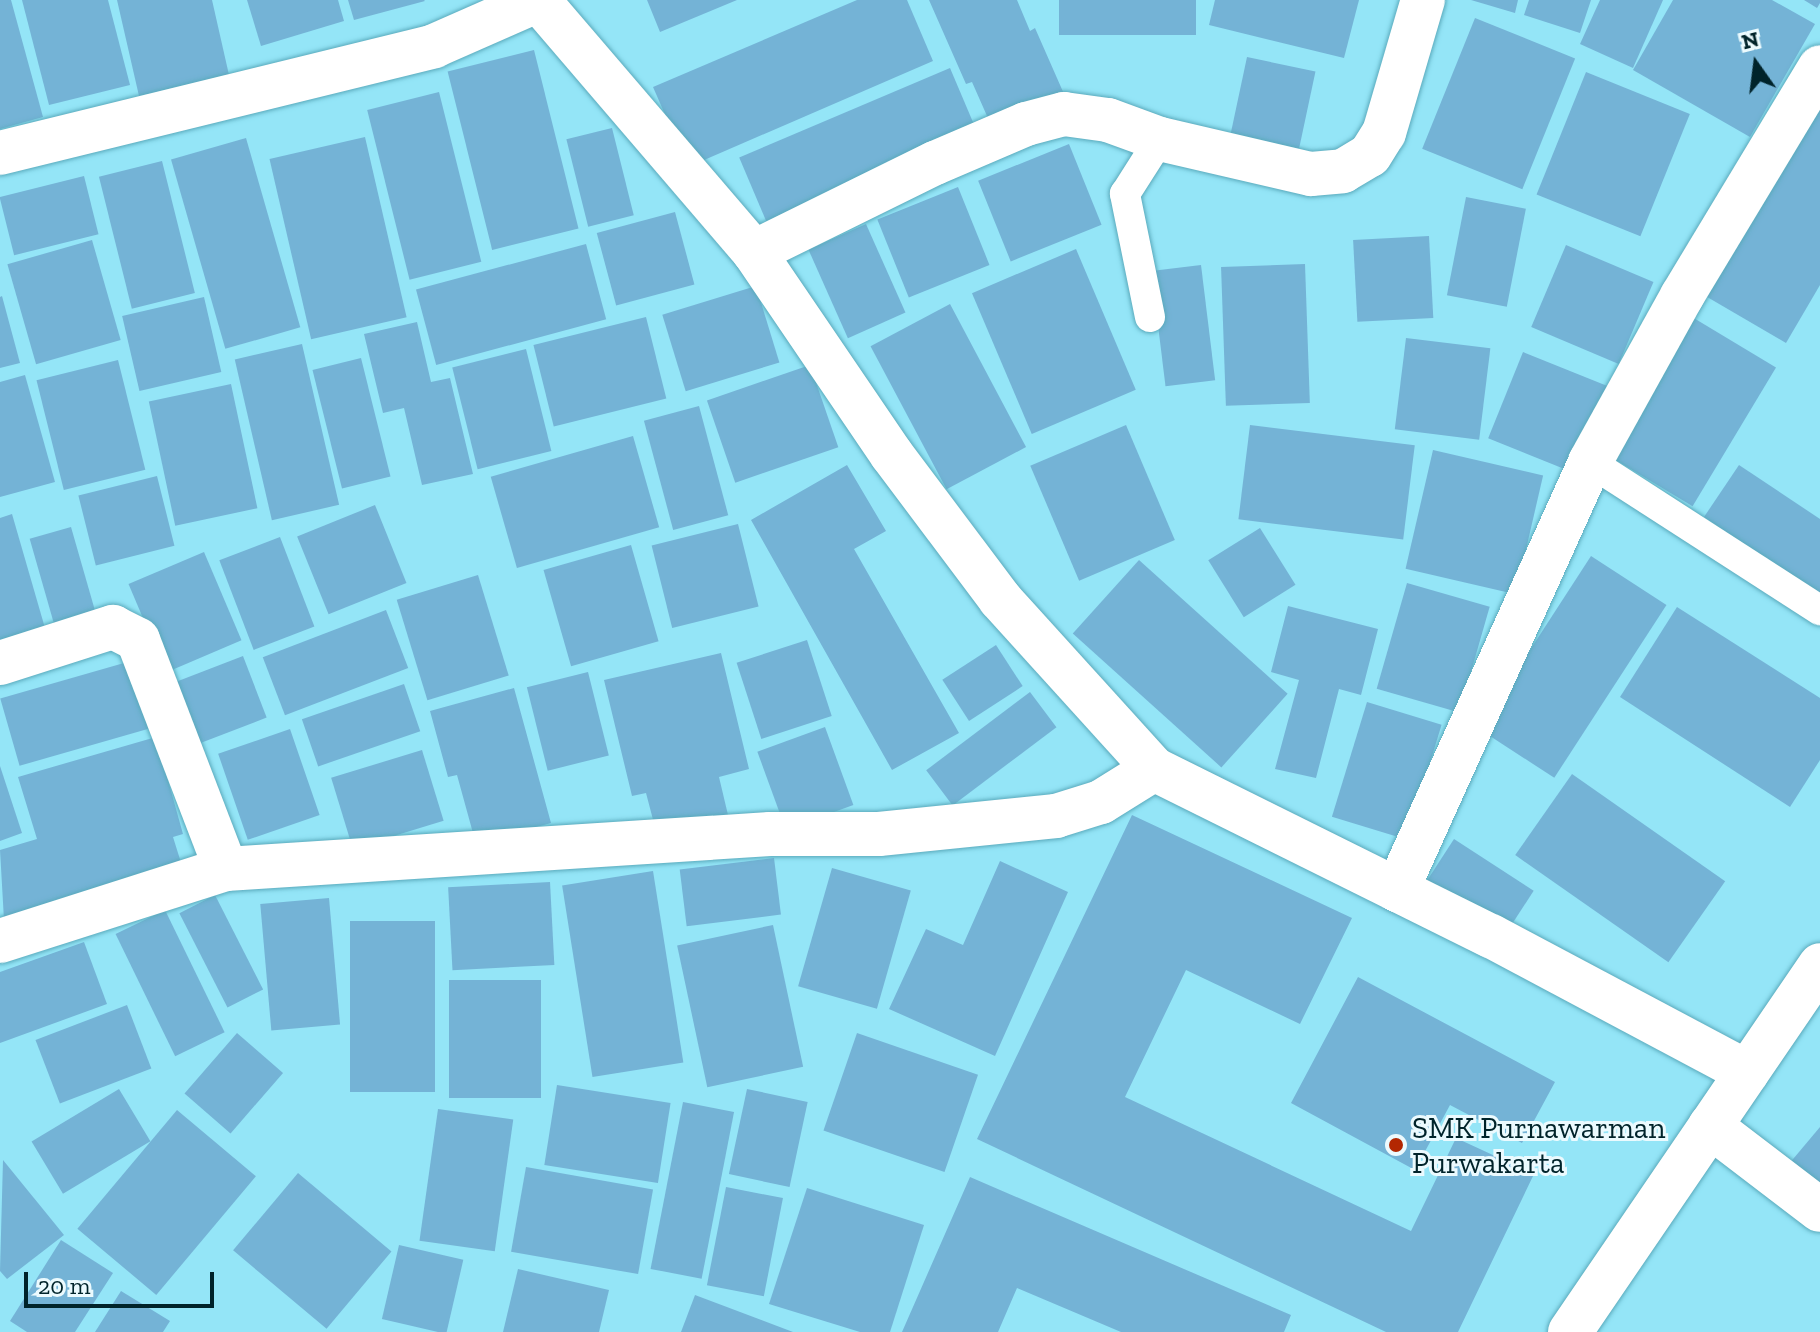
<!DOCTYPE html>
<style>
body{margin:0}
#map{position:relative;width:1820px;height:1332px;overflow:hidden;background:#94e5f7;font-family:"Zilla Slab",serif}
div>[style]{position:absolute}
.building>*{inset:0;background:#74b3d6;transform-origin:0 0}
.roads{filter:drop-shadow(0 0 2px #5aaabc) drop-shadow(0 0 2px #5aaabc)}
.service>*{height:30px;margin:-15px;padding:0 15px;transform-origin:15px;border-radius:15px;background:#fff}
.minor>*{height:44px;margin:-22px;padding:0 22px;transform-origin:22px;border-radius:22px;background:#fff}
.trunk>*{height:44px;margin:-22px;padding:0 22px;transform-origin:22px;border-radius:22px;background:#fff}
.dots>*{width:22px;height:22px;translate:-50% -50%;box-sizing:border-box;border:4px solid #ebfafe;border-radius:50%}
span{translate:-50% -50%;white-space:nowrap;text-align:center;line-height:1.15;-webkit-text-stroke:6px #ebfafe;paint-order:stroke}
.poi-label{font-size:30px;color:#00232a}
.left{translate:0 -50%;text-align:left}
.north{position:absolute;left:1716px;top:24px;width:80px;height:80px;-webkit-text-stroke:6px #ebfafe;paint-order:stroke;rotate:346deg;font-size:22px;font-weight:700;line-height:32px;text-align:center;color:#00232a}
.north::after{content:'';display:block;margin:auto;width:28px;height:36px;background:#00232a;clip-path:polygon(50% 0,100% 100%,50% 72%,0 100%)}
.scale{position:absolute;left:24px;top:1272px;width:190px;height:36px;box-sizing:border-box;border:4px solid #00232a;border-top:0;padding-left:10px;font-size:24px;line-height:28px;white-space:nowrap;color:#00232a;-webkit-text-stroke:6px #ebfafe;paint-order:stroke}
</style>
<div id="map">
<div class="building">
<i style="clip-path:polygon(0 0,11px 0,43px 117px,0 129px)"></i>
<i style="clip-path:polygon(22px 0,108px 0,130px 85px,49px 105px)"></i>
<i style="clip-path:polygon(117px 0,212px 0,229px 75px,139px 96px)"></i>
<i style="clip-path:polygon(247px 0,338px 0,344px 21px,261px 46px)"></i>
<i style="clip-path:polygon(348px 0,424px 0,425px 1px,354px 20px)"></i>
<i style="clip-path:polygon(647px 0,737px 0,660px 32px)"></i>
<i style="clip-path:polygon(857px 0,907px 0,933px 61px,688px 167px,653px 87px)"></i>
<i style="clip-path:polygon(929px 0,1017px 0,1030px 31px,1035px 28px,1064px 94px,991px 125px,972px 82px,966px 84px)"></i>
<i style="left:1059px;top:0;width:137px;height:35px"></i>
<i style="clip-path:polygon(1215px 0,1359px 0,1344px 58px,1209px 25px)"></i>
<i style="clip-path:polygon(1471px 0,1518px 0,1515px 13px)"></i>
<i style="clip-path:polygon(1529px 0,1591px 0,1580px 33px,1524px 15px)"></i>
<i style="clip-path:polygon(1600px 0,1663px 0,1633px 68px,1580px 44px)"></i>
<i style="clip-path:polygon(1673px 0,1772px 0,1815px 24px,1750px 137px,1633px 70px)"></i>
<i style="clip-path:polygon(1804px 0,1820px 0,1820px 3px,1817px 8px)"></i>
<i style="left:1475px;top:18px;width:108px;height:141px;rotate:22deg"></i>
<i style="left:534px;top:50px;width:184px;height:89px;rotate:76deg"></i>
<i style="left:1247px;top:57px;width:70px;height:79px;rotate:12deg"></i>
<i style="left:950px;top:68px;width:69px;height:229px;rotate:67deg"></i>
<i style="left:1586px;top:72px;width:112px;height:132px;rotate:22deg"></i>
<i style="left:439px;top:92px;width:175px;height:74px;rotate:76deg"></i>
<i style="clip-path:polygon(1820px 96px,1820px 285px,1786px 343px,1702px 294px)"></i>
<i style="left:612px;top:128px;width:90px;height:47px;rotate:76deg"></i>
<i style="left:365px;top:137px;width:185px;height:98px;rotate:77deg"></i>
<i style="left:246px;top:138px;width:197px;height:78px;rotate:74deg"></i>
<i style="left:1069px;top:144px;width:87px;height:98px;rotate:68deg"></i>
<i style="left:162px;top:161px;width:136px;height:65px;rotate:76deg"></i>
<i style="left:84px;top:176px;width:60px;height:87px;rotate:76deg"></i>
<i style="left:958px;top:187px;width:84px;height:87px;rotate:68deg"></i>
<i style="left:1466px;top:197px;width:61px;height:100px;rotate:11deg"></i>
<i style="left:675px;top:212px;width:75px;height:81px;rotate:75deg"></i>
<i style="left:866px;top:224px;width:97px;height:63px;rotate:66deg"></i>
<i style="left:1429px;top:236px;width:82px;height:76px;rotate:87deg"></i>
<i style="left:92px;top:240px;width:104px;height:88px;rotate:74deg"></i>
<i style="left:586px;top:244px;width:78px;height:176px;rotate:75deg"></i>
<i style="left:1566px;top:245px;width:95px;height:89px;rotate:23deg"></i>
<i style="left:1076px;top:249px;width:153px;height:113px;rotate:67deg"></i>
<i style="left:1305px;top:264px;width:139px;height:84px;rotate:88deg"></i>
<i style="left:1201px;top:265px;width:116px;height:50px;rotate:83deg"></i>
<i style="left:756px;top:286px;width:80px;height:98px;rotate:73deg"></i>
<i style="clip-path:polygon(2px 296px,20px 363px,0 368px,0 297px)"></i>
<i style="left:204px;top:297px;width:77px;height:84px;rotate:77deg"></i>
<i style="left:950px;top:304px;width:162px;height:90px;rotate:62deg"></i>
<i style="left:646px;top:317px;width:84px;height:116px;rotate:76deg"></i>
<i style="left:1692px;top:317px;width:98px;height:162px;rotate:31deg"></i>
<i style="clip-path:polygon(417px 322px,431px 382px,450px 378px,473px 474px,422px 485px,404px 408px,383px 413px,364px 334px)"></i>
<i style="left:1406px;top:338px;width:85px;height:92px;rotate:7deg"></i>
<i style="left:302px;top:344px;width:165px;height:69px;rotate:77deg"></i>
<i style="left:526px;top:349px;width:105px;height:76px;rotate:76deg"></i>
<i style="left:1523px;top:352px;width:93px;height:93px;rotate:22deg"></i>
<i style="left:361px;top:358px;width:122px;height:50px;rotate:76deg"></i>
<i style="left:118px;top:360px;width:113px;height:84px;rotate:76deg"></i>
<i style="left:810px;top:365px;width:87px;height:109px;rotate:71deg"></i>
<i style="clip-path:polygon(25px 375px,55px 482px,0 497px,0 382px)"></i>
<i style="left:231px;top:384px;width:127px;height:84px;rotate:78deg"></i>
<i style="left:699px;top:406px;width:113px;height:57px;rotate:75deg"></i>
<i style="left:1126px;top:425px;width:125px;height:104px;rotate:67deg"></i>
<i style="left:1250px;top:425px;width:166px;height:95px;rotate:7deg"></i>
<i style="left:633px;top:436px;width:95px;height:148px;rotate:74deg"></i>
<i style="left:1433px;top:450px;width:113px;height:122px;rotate:13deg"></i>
<i style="clip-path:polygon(847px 465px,886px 531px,854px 549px,959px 733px,892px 770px,751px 520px)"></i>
<i style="clip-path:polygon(1739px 465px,1820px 519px,1820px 596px,1704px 517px)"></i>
<i style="left:157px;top:476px;width:72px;height:81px;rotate:76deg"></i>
<i style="left:375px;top:505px;width:84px;height:84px;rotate:68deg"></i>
<i style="clip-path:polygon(12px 514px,47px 635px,0 649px,0 518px)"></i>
<i style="left:738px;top:524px;width:85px;height:89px;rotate:76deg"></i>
<i style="left:71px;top:527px;width:89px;height:43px;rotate:74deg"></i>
<i style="left:1260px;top:528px;width:67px;height:61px;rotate:58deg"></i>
<i style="left:280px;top:537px;width:96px;height:65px;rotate:69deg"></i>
<i style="left:631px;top:545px;width:100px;height:91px;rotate:74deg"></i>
<i style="left:204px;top:552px;width:96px;height:82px;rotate:67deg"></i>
<i style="left:1591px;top:556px;width:90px;height:206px;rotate:33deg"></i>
<i style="left:1139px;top:560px;width:200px;height:99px;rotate:42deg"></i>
<i style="left:478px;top:575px;width:105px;height:85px;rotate:73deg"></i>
<i style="left:1407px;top:583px;width:86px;height:110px;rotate:16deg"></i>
<i style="clip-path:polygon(1288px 606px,1378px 629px,1361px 695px,1339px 689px,1316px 778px,1275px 769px,1299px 680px,1271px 672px)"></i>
<i style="clip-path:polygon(1677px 607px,1820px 698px,1820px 760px,1790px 807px,1620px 697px)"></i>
<i style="left:386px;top:610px;width:62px;height:132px;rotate:69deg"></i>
<i style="left:807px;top:640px;width:80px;height:74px;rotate:72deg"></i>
<i style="left:996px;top:645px;width:49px;height:64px;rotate:57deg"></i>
<i style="clip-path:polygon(721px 653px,749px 769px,719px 777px,728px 815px,656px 831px,646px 793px,632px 796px,604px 680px)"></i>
<i style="left:243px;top:656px;width:66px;height:75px;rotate:69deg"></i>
<i style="left:131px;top:661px;width:70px;height:136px;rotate:74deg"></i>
<i style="left:588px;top:672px;width:86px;height:63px;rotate:76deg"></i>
<i style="left:404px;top:684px;width:50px;height:108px;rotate:71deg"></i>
<i style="clip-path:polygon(514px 688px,551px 823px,476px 844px,457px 775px,448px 777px,430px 711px)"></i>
<i style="left:1030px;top:692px;width:44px;height:130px;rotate:53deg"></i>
<i style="left:1367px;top:702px;width:78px;height:120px;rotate:17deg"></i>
<i style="left:825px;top:727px;width:83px;height:72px;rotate:70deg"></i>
<i style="left:290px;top:729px;width:91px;height:76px;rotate:71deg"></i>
<i style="clip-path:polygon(156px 737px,183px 834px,173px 837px,183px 869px,4px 920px,0 850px,37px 839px,18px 777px)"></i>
<i style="left:422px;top:750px;width:74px;height:95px;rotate:73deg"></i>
<i style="clip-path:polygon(0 766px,22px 833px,0 841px)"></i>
<i style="left:1572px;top:774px;width:187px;height:99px;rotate:35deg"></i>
<i style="clip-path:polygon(1132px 815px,1352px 918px,1300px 1024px,1186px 970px,1125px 1097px,1411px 1231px,1456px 1138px,1534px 1174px,1458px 1332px,1386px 1332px,977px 1139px)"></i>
<i style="left:1454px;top:839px;width:95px;height:51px;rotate:33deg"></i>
<i style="left:774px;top:858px;width:57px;height:95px;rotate:83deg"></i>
<i style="clip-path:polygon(1000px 861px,1068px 892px,995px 1056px,889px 1009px,926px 929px,963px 945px)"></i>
<i style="left:832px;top:868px;width:82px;height:123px;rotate:16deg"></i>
<i style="left:653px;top:871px;width:194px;height:92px;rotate:81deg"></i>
<i style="left:550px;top:882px;width:83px;height:102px;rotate:87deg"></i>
<i style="left:215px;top:895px;width:106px;height:40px;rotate:63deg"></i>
<i style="left:329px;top:898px;width:127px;height:69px;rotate:85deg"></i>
<i style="left:165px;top:910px;width:136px;height:55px;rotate:64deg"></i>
<i style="left:435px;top:921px;width:171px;height:85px;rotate:90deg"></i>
<i style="left:773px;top:925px;width:145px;height:98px;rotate:78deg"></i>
<i style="clip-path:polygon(84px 942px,107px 1004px,0 1043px,0 972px)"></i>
<i style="clip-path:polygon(1358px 977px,1555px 1082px,1522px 1143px,1450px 1105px,1415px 1170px,1291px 1103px)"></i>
<i style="left:449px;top:980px;width:92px;height:118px"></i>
<i style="left:127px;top:1005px;width:68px;height:98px;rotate:69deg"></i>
<i style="left:237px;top:1033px;width:61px;height:80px;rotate:41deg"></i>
<i style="left:857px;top:1033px;width:128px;height:103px;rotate:19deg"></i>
<i style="left:557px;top:1085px;width:115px;height:81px;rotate:9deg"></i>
<i style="left:119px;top:1089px;width:61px;height:102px;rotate:59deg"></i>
<i style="left:747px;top:1089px;width:62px;height:87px;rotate:12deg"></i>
<i style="left:683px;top:1102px;width:52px;height:170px;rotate:11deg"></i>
<i style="left:438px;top:1109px;width:76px;height:133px;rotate:8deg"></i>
<i style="left:177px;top:1110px;width:103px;height:155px;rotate:40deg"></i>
<i style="clip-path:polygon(1820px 1127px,1820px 1202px,1783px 1171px)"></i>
<i style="clip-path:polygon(3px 1160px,64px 1235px,7px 1279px,0 1271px)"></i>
<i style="left:526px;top:1167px;width:129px;height:86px;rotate:10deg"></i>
<i style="left:298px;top:1173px;width:122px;height:101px;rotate:40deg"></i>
<i style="clip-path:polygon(970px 1177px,1291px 1315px,1284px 1332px,1121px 1332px,1017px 1288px,998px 1332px,902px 1332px)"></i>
<i style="left:726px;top:1187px;width:58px;height:100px;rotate:11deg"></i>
<i style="clip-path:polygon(807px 1188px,924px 1225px,890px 1332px,860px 1332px,769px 1304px)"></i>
<i style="clip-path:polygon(61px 1240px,113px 1273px,75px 1332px,27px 1332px,10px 1321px)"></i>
<i style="left:399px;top:1245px;width:66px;height:76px;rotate:13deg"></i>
<i style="clip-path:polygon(518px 1269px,609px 1290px,599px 1332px,503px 1332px)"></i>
<i style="clip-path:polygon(121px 1291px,170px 1321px,163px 1332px,95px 1332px)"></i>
<i style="clip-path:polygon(695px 1295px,793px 1332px,681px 1332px)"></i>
</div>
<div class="roads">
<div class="service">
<i style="left:1150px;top:317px;width:126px;rotate:-101.5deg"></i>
<i style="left:1125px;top:194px;width:65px;rotate:-57.5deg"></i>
<i style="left:1590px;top:462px;width:274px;rotate:32.8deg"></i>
</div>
<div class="minor">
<i style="left:538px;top:0;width:332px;rotate:49.4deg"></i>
<i style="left:754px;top:252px;width:245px;rotate:55.8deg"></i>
<i style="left:892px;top:455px;width:180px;rotate:53.1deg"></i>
<i style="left:1000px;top:599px;width:229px;rotate:47.8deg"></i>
<i style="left:1154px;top:769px;width:376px;rotate:26.4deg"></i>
<i style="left:1491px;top:936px;width:290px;rotate:28deg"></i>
<i style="left:0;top:153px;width:447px;rotate:-13.8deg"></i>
<i style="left:434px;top:46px;width:115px;rotate:-23.7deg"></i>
<i style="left:754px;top:252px;width:202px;rotate:-26.2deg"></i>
<i style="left:935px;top:163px;width:99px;rotate:-23.2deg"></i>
<i style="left:1026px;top:124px;width:39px;rotate:-15deg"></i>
<i style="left:1064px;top:114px;width:44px;rotate:7.8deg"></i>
<i style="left:1108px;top:120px;width:55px;rotate:20.1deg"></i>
<i style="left:1160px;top:139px;width:155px;rotate:13.1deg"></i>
<i style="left:1311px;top:174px;width:32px;rotate:-5deg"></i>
<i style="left:1343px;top:171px;width:31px;rotate:-31deg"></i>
<i style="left:1370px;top:155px;width:26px;rotate:-58deg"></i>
<i style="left:1384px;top:133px;width:139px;rotate:-73.7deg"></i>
<i style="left:0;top:663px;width:119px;rotate:-17.7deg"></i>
<i style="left:113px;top:627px;width:28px;rotate:27deg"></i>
<i style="left:138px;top:640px;width:245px;rotate:69deg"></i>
<i style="left:226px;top:869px;width:545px;rotate:-3.68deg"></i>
<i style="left:770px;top:834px;width:109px"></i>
<i style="left:879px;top:834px;width:178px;rotate:-5.8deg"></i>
<i style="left:1056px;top:816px;width:47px;rotate:-17.3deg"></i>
<i style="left:1101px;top:802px;width:62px;rotate:-31.9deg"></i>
<i style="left:1397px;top:890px;width:470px;rotate:-65.7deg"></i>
<i style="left:1590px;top:462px;width:190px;rotate:-61deg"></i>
<i style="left:1682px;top:296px;width:267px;rotate:-58.9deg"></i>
<i style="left:0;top:941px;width:237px;rotate:-17.7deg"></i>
<i style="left:1710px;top:1126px;width:138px;rotate:37.4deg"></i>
</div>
<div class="trunk">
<i style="left:1570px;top:1332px;width:444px;rotate:-55.7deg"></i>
</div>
</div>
<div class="dots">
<i style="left:1396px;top:1145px;background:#b32702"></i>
</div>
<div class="poi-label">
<span class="left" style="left:1412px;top:1145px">SMK Purnawarman<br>Purwakarta</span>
</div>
<div class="north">N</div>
<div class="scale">20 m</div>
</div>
